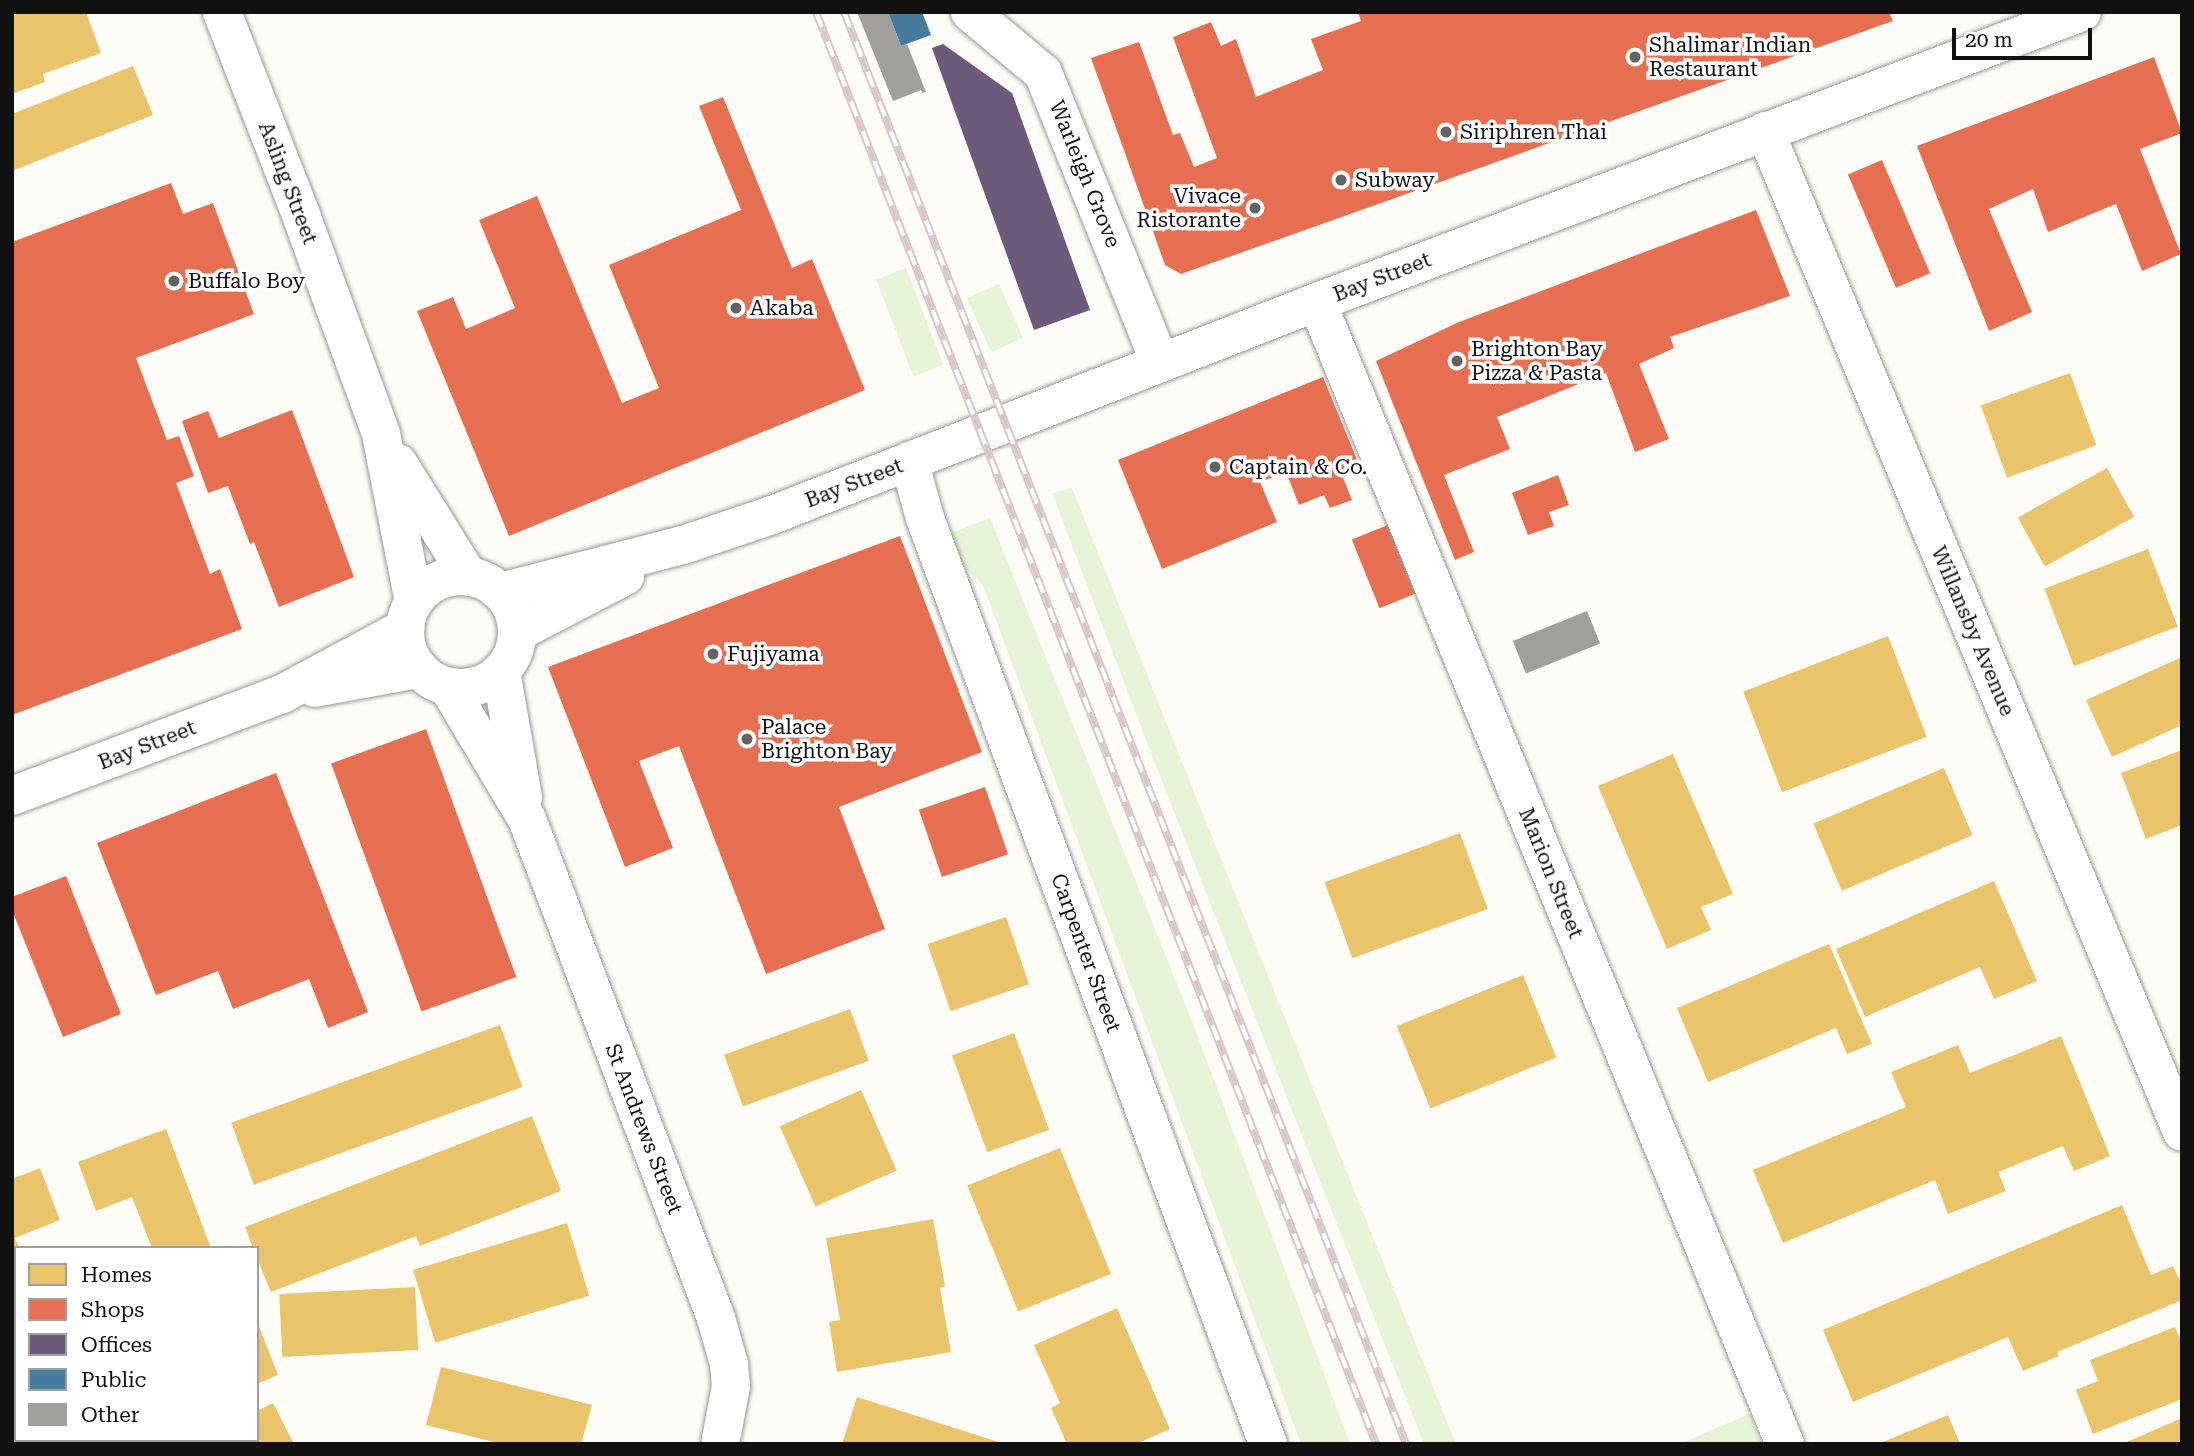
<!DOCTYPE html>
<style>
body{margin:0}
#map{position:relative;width:2194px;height:1456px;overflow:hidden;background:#fdfcf7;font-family:"Roboto Serif",serif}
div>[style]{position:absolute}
.green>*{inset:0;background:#e7f3d7;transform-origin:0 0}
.homes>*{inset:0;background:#e9c46a;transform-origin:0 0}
.shops>*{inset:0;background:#e76f51;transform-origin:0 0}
.offices>*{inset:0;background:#6d597a}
.public>*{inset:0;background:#457b9d}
.building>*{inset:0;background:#a19f9c;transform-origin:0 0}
.roads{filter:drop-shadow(0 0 2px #979795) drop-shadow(0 0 2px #979795)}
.minor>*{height:38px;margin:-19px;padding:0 19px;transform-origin:19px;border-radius:19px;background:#fffffe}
.minor>.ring{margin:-19px;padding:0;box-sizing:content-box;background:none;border:38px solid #fffffe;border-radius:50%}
.rail>*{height:8px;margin-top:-4px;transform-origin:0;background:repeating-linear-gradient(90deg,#fff 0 16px,#d9c6c7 0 32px);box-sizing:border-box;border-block:2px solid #d9c6c7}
.dots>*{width:19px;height:19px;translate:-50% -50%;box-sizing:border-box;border:4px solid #fff;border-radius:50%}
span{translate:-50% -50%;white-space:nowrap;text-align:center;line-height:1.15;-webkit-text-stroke:7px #fff;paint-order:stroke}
.poi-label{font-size:21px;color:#111}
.left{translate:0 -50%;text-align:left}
.right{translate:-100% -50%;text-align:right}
.street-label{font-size:21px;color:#111}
.frame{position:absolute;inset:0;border:14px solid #111;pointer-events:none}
.legend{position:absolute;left:14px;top:1246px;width:245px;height:196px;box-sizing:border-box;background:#fff;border:2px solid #a0a0a0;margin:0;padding:9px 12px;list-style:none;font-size:21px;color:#111}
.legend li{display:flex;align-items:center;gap:14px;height:35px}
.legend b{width:35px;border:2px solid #a0a0a0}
.scale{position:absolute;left:1952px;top:28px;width:140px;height:32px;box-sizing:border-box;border:4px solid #111;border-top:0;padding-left:9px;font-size:21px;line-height:24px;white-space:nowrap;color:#111;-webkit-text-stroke:5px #fff;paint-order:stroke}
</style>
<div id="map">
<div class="green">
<i style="left:906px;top:268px;width:104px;height:32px;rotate:69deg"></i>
<i style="left:999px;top:284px;width:59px;height:35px;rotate:66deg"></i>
<i style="clip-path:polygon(1072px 488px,1456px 1444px,1424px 1444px,1154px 761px,1052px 493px)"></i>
<i style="clip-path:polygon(990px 518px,1193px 1024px,1350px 1444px,1301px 1444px,983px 585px,955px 559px,946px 535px)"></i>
<i style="clip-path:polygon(1749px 1414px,1761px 1444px,1680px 1444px)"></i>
</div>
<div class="homes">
<i style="clip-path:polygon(12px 12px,86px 12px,101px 53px,43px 74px,45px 82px,12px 94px)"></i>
<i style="clip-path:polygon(133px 66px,153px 115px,12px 171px,12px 114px)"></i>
<i style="left:2070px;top:373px;width:77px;height:95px;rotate:70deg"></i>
<i style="left:2107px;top:468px;width:56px;height:102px;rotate:61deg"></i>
<i style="left:2148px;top:549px;width:83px;height:111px;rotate:69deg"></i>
<i style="left:1888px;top:636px;width:108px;height:155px;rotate:69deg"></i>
<i style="clip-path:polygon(2182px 657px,2182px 725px,2112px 757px,2086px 700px)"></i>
<i style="clip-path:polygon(2182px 750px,2182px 825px,2146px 839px,2121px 773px)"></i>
<i style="clip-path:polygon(1673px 754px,1733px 894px,1701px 907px,1711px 930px,1667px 949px,1598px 786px)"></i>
<i style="left:1944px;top:768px;width:73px;height:142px;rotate:67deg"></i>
<i style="left:1460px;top:833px;width:81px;height:144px;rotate:70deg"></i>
<i style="clip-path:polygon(1994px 881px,2037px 981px,1994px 999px,1980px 967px,1865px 1017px,1836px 949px)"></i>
<i style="left:1006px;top:917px;width:71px;height:83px;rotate:71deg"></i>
<i style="clip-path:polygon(1829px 944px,1872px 1044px,1847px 1054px,1836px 1028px,1708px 1082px,1677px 1008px)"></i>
<i style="left:1523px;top:975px;width:89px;height:136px;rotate:68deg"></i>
<i style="left:850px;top:1009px;width:55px;height:134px;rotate:70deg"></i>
<i style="left:500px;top:1025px;width:66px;height:286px;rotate:70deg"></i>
<i style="left:1014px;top:1033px;width:103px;height:66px;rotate:70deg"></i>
<i style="clip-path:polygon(2061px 1036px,2110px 1156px,2074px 1171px,2063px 1146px,1998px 1172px,2006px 1191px,1948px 1214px,1935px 1180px,1783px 1243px,1753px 1170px,1906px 1107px,1891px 1072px,1958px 1045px,1970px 1073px)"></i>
<i style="left:861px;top:1090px;width:88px;height:89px;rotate:66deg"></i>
<i style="clip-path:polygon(532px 1116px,561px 1191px,420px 1246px,416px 1236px,271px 1292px,257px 1258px,257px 1248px,253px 1248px,245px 1227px)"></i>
<i style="clip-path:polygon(166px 1129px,211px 1248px,152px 1248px,132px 1197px,96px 1211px,78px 1162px)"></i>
<i style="left:1060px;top:1148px;width:136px;height:100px;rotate:68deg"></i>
<i style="clip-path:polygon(40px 1168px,60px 1220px,15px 1238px,19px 1248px,12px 1256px,12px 1179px)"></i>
<i style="clip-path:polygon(2122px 1205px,2151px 1275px,2173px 1266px,2182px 1285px,2182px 1300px,2057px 1352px,2059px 1356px,2023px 1371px,2008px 1337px,1853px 1402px,1823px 1330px)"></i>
<i style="clip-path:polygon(933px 1219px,945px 1286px,940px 1288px,951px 1352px,837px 1372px,829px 1322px,840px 1320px,826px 1238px)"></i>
<i style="left:567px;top:1223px;width:76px;height:161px;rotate:73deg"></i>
<i style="left:16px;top:1273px;width:71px;height:4px;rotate:90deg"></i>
<i style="left:415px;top:1287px;width:63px;height:136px;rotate:87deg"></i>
<i style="clip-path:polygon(1117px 1308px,1170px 1429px,1136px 1444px,1067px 1444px,1051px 1408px,1060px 1403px,1034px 1345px)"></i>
<i style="clip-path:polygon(257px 1321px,278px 1375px,257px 1384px)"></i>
<i style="clip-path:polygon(2175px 1327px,2182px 1344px,2182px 1399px,2093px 1434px,2076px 1390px,2098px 1381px,2090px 1360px)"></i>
<i style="clip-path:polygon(16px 1351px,16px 1415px,12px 1407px,12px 1352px)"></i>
<i style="clip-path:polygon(441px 1367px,592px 1405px,581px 1444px,502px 1444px,426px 1425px)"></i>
<i style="clip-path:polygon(857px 1397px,1002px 1443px,1002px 1444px,842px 1444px)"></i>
<i style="clip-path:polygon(273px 1403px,294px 1444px,234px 1444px,232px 1440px,257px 1440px,257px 1411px)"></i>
<i style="clip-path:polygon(1948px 1415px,1960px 1444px,1878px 1444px)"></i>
<i style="clip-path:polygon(2182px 1418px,2182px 1444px,2122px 1444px)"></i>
<i style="left:48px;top:1440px;width:112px;height:4px"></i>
</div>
<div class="shops">
<i style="clip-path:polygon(1358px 12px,1889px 12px,1893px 21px,1181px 274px,1165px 265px,1091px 58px,1139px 42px,1173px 135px,1180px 133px,1194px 167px,1217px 158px,1173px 37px,1211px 22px,1221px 46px,1236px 39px,1256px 97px,1323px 70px,1311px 39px,1361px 21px)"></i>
<i style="clip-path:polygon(2154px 57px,2182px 133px,2140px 149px,2181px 254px,2142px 271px,2116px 204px,2048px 232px,2033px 189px,1989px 209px,2032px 312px,1989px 331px,1917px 146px)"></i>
<i style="clip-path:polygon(723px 97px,792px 268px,812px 259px,865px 390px,509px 536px,417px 311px,453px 297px,466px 329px,515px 308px,479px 220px,537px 196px,622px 403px,659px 388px,609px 265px,741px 210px,699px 106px)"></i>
<i style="left:1882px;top:160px;width:123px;height:37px;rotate:67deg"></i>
<i style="clip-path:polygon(171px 183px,183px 214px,213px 203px,254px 314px,136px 358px,167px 440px,179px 436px,194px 476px,176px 483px,210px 574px,220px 569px,242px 629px,12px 715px,12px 242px)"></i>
<i style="clip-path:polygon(1756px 210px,1790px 296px,1670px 337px,1674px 348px,1639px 364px,1669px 439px,1635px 452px,1606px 373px,1497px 417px,1510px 449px,1444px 475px,1474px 552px,1455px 560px,1376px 361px,1459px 322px)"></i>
<i style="clip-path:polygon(1323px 377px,1360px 467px,1342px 475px,1352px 500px,1330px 508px,1324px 495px,1299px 505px,1286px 472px,1260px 482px,1277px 522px,1162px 569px,1118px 460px)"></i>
<i style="clip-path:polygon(292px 410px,354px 577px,279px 607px,254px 542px,250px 544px,228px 486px,208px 493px,182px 421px,208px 411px,219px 438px)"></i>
<i style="clip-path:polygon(1558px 475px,1569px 505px,1549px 512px,1554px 526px,1528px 535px,1512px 493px)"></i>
<i style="left:1388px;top:525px;width:74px;height:39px;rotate:68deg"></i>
<i style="clip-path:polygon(900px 536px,982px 752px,839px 807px,885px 929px,766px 974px,679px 746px,639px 761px,673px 848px,625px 867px,548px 667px)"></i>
<i style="left:426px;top:729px;width:264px;height:101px;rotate:70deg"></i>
<i style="clip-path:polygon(276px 773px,368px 1012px,328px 1028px,309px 979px,233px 1009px,218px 971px,156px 995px,97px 843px)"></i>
<i style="left:985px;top:787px;width:71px;height:70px;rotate:71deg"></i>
<i style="clip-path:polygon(66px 876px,121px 1014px,63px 1037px,12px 910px,12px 897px)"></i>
</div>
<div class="offices">
<i style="clip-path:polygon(943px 44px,1012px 93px,1090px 310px,1034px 330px,932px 48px)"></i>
</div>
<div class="public">
<i style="clip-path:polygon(888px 12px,922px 12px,931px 35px,901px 46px)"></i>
</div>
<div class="building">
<i style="clip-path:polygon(857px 12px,888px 12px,901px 46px,907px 44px,926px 92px,922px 93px,921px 90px,893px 101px)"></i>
<i style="left:1587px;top:611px;width:35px;height:80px;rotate:68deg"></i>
</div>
<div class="roads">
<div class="minor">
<i style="left:222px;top:12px;width:218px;rotate:68.7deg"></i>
<i style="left:301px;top:215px;width:233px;rotate:69.9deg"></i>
<i style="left:381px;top:434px;width:171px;rotate:78.9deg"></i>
<i style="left:970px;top:12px;width:95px;rotate:39.9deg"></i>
<i style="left:1043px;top:73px;width:313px;rotate:68deg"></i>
<i style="left:1765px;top:131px;width:1084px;rotate:67.38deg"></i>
<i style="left:1317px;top:302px;width:1234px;rotate:67.72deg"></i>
<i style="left:909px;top:461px;width:59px;rotate:74.3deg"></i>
<i style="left:925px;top:518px;width:987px;rotate:69.67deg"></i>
<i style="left:398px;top:463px;width:134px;rotate:58.1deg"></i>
<i class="ring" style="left:405px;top:576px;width:74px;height:74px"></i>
<i style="left:501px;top:592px;width:188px;rotate:-14.5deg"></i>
<i style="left:683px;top:545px;width:94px;rotate:-18.6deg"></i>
<i style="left:772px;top:515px;width:585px;rotate:-21.35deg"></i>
<i style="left:1317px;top:302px;width:818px;rotate:-20.76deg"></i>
<i style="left:518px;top:632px;width:121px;rotate:-27.6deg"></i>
<i style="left:501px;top:671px;width:128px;rotate:80.1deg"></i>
<i style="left:448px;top:687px;width:154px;rotate:59.1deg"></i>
<i style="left:527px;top:819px;width:534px;rotate:69.26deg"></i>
<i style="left:716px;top:1318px;width:48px;rotate:74.2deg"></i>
<i style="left:729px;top:1364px;width:22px;rotate:85deg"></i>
<i style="left:731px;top:1386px;width:59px;rotate:100.7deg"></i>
<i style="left:315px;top:688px;width:106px;rotate:-10.4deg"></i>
<i style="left:12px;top:796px;width:289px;rotate:-20.7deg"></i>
<i style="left:282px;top:694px;width:140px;rotate:-28.2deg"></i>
</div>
</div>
<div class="rail">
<i style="left:816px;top:12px;width:1538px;rotate:68.64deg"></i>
<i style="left:844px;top:12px;width:1538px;rotate:68.57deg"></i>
</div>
<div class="dots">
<i style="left:1635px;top:57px;background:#646362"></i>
<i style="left:1446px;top:132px;background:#646362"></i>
<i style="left:1341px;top:180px;background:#646362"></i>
<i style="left:1255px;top:208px;background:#646362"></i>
<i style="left:174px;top:281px;background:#646362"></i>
<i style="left:736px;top:308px;background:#646362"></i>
<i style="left:1457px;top:361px;background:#646362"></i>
<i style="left:1215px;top:467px;background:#646362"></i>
<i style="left:713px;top:654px;background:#646362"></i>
<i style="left:747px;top:739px;background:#646362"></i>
</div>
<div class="poi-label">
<span class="left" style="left:1649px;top:57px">Shalimar Indian<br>Restaurant</span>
<span class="left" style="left:1460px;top:132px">Siriphren Thai</span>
<span class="left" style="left:1355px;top:180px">Subway</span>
<span class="right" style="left:1241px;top:208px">Vivace<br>Ristorante</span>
<span class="left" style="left:188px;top:281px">Buffalo Boy</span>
<span class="left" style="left:750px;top:308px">Akaba</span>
<span class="left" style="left:1471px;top:361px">Brighton Bay<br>Pizza &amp; Pasta</span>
<span class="left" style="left:1229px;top:467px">Captain &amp; Co.</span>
<span class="left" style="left:727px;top:654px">Fujiyama</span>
<span class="left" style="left:761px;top:739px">Palace<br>Brighton Bay</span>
</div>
<div class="street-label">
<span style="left:1085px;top:174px;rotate:68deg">Warleigh Grove</span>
<span style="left:288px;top:183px;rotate:69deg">Asling Street</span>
<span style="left:1382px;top:277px;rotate:-21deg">Bay Street</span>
<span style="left:854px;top:483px;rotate:-21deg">Bay Street</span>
<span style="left:1973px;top:631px;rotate:67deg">Willansby Avenue</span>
<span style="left:147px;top:745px;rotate:-21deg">Bay Street</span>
<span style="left:1551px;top:873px;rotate:68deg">Marion Street</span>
<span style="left:1086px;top:953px;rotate:70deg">Carpenter Street</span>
<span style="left:644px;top:1129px;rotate:69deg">St Andrews Street</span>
</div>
<div class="frame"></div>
<ul class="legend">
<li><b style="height:19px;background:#e9c46a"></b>Homes</li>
<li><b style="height:19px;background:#e76f51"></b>Shops</li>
<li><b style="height:19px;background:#6d597a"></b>Offices</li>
<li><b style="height:19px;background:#457b9d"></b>Public</li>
<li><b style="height:19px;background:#a19f9c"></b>Other</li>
</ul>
<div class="scale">20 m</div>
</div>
